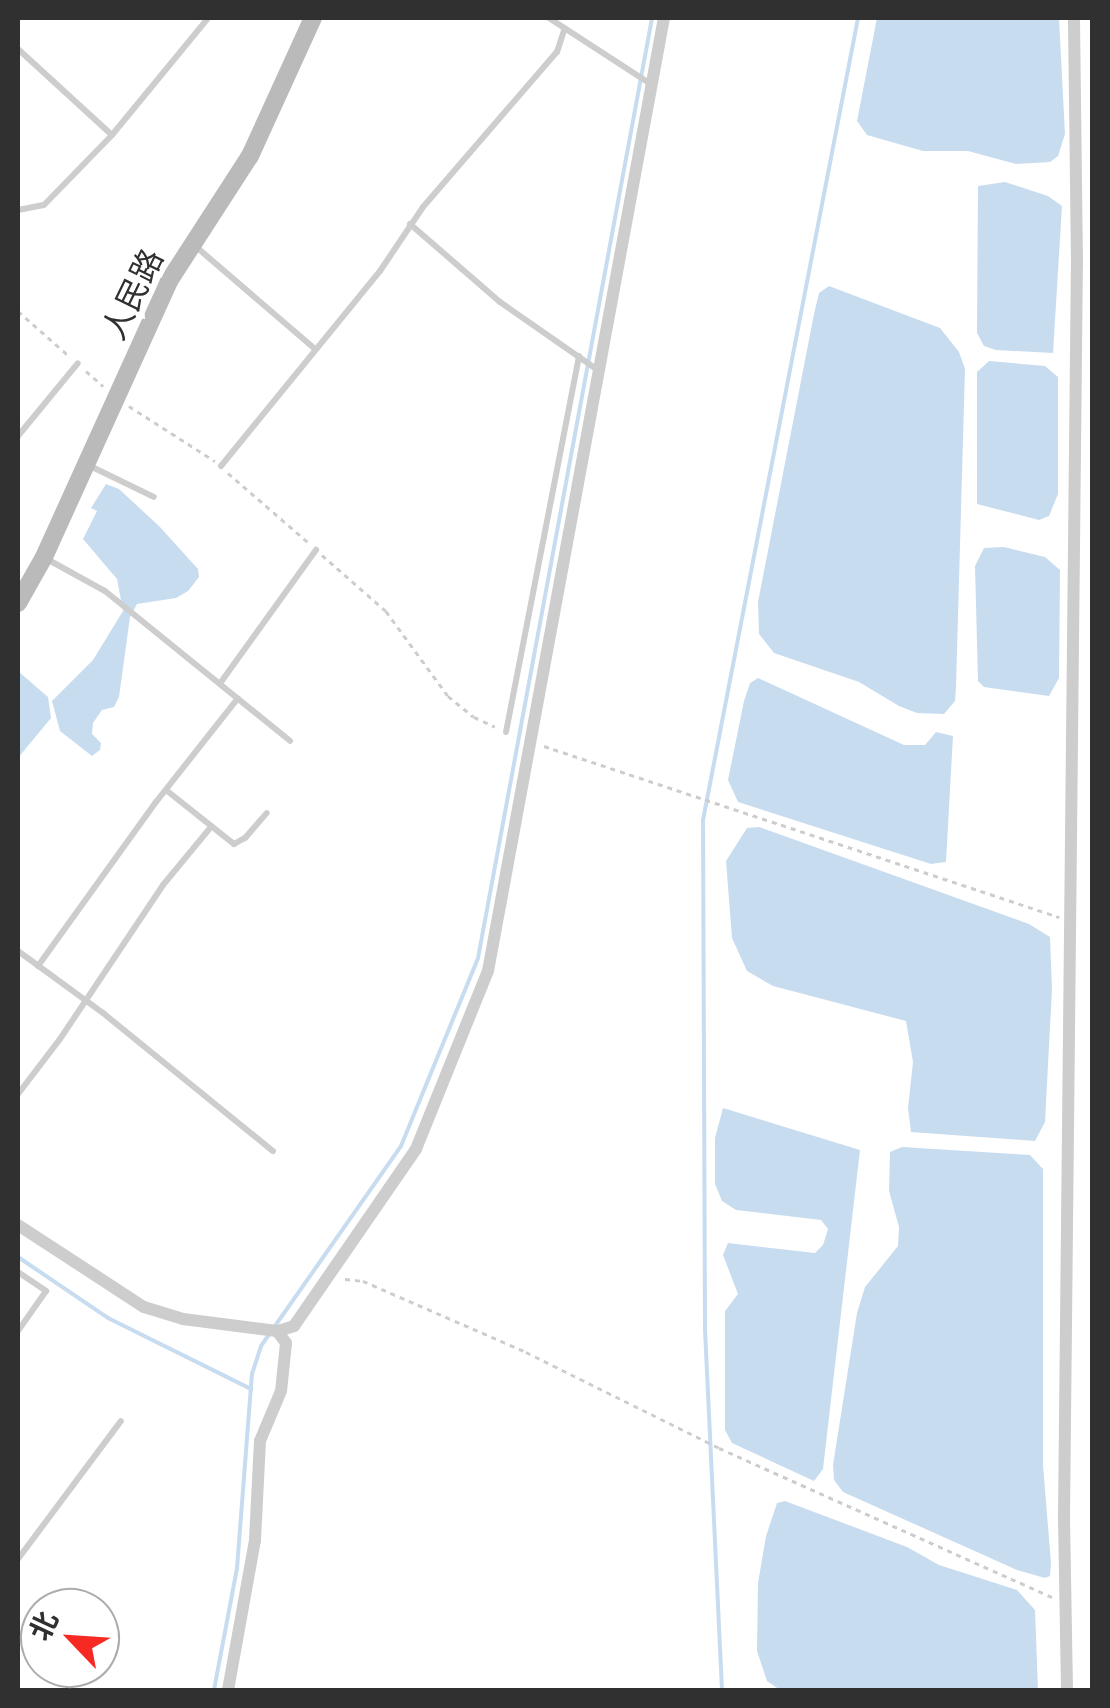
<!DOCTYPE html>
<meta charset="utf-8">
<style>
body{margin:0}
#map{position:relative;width:1110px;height:1708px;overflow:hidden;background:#fff;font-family:Karla,"Noto Sans SC",sans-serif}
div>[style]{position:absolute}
.water>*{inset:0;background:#c8dcf0}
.stream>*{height:4px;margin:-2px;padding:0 2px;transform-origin:2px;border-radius:2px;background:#c8dcf0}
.path>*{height:2.5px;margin-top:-1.25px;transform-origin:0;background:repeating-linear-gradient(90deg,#cdcdcd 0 5px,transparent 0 10px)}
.lane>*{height:6px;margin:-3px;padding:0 3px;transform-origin:3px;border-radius:3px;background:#cdcdcd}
.street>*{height:12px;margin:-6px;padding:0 6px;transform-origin:6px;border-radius:6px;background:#cdcdcd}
.secondary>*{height:18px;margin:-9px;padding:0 9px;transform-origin:9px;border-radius:9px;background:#bababa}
span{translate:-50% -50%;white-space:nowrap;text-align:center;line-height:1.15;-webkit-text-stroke:10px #fff;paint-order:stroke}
.street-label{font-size:32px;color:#303030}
.frame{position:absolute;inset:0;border:20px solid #303030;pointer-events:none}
.north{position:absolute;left:20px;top:1588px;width:100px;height:100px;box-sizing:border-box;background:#fff;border:2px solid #acacac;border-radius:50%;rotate:295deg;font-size:28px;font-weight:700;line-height:40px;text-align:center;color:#303030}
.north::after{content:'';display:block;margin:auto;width:35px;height:45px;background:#f62923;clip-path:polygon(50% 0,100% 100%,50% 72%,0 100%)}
</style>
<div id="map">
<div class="water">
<i style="clip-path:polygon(877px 18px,1059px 18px,1065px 134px,1058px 156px,1050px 162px,1016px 164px,968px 151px,923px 151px,867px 135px,857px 121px)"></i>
<i style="clip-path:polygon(1005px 182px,1048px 196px,1062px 206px,1053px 353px,996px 350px,984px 346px,977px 333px,978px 186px)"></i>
<i style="clip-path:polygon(829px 286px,940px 328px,959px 352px,965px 369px,956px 687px,955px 701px,944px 714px,917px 713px,899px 706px,859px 682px,774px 653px,759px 634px,758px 602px,814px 314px,819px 293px)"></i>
<i style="clip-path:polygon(989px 361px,1045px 366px,1058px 377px,1058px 494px,1049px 516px,1039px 520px,977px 504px,977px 372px)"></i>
<i style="clip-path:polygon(106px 484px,119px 489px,160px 527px,198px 569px,199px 577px,188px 591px,176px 598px,137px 604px,130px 617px,119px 697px,114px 707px,102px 710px,93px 723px,92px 734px,101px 743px,100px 750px,92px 756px,60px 731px,52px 701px,93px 660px,123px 611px,117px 579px,83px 539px,97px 511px,91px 508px)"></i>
<i style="clip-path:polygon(1004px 547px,1045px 557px,1060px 570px,1059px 678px,1049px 696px,984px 687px,978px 681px,975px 566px,984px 548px)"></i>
<i style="clip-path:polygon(18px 671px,48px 697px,51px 718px,18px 758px)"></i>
<i style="clip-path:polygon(758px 678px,904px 745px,925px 745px,936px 732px,953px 736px,946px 862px,931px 864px,738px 802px,728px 780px,744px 701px,750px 683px)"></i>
<i style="clip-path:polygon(759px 827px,1029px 924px,1050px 937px,1052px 989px,1045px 1122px,1035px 1141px,911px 1132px,908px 1108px,913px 1062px,906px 1021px,773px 986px,747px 971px,732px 938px,726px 861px,747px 828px)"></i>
<i style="clip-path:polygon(723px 1108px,860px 1150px,823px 1469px,814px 1481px,732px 1443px,725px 1430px,725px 1311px,738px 1294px,723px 1255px,728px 1243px,815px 1253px,823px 1245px,828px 1229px,821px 1220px,736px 1210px,722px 1201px,715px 1184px,715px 1138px)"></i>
<i style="clip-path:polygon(902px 1147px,1030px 1155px,1043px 1169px,1043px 1465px,1051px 1563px,1050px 1576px,1045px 1578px,1017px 1570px,843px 1492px,834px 1480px,833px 1465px,857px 1313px,865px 1287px,898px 1246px,899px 1227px,889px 1191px,890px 1152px)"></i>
<i style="clip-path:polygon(785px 1501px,907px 1547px,939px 1565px,1017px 1590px,1035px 1610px,1038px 1690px,780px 1690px,767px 1681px,757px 1651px,758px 1583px,766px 1536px,777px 1503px)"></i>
</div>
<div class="stream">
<i style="left:18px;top:1257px;width:109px;rotate:34.1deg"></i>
<i style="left:108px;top:1318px;width:160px;rotate:26.4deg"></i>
<i style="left:214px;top:1690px;width:124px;rotate:-79.3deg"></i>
<i style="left:237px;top:1568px;width:195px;rotate:-85.6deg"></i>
<i style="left:252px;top:1374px;width:29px;rotate:-72deg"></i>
<i style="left:261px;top:1346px;width:244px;rotate:-55deg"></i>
<i style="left:401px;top:1146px;width:203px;rotate:-67.7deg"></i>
<i style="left:478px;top:958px;width:956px;rotate:-79.51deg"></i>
<i style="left:722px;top:1690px;width:359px;rotate:-92.7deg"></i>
<i style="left:705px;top:1331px;width:511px;rotate:-90.22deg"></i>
<i style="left:703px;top:820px;width:817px;rotate:-79.06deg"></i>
</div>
<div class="path">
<i style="left:18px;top:311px;width:68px;rotate:41.4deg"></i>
<i style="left:86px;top:371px;width:23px;rotate:41deg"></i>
<i style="left:129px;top:406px;width:102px;rotate:32.6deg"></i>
<i style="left:228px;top:473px;width:107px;rotate:40.8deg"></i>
<i style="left:322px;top:555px;width:85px;rotate:41.2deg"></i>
<i style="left:386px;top:611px;width:105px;rotate:53.9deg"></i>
<i style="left:448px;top:696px;width:33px;rotate:39deg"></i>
<i style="left:474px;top:717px;width:23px;rotate:25deg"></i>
<i style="left:544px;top:746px;width:543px;rotate:18.37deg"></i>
<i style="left:345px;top:1279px;width:18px;rotate:6deg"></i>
<i style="left:363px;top:1281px;width:178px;rotate:23.5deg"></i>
<i style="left:526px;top:1352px;width:216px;rotate:26.4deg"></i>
<i style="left:719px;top:1448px;width:365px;rotate:24.1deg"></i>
</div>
<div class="lane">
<i style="left:549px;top:18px;width:123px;rotate:33deg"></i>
<i style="left:18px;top:49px;width:127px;rotate:42.5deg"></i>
<i style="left:18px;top:210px;width:26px;rotate:-11deg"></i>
<i style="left:44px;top:205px;width:98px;rotate:-45.8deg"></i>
<i style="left:112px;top:135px;width:151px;rotate:-50.6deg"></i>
<i style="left:410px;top:224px;width:119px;rotate:40.9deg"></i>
<i style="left:500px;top:302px;width:119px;rotate:34.8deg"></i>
<i style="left:194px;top:245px;width:160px;rotate:40.7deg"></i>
<i style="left:18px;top:436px;width:94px;rotate:-50.6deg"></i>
<i style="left:88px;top:465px;width:73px;rotate:25.9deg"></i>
<i style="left:221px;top:466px;width:252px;rotate:-50.8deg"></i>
<i style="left:380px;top:271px;width:77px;rotate:-56.1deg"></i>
<i style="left:423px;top:207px;width:205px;rotate:-49.2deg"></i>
<i style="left:557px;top:52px;width:23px;rotate:-72deg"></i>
<i style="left:45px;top:558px;width:68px;rotate:28.8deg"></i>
<i style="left:105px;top:591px;width:238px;rotate:39deg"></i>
<i style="left:221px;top:682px;width:163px;rotate:-54.3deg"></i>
<i style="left:506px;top:732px;width:383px;rotate:-79deg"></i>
<i style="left:166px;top:790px;width:87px;rotate:38.5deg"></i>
<i style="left:234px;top:844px;width:13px;rotate:-29deg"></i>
<i style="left:245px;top:838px;width:33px;rotate:-49deg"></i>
<i style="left:18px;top:951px;width:105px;rotate:36.1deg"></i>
<i style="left:103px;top:1013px;width:219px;rotate:39.1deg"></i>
<i style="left:38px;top:966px;width:202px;rotate:-54.3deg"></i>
<i style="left:156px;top:802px;width:132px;rotate:-51.7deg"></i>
<i style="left:18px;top:1094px;width:69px;rotate:-52.6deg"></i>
<i style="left:60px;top:1039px;width:185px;rotate:-56.2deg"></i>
<i style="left:163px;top:885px;width:75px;rotate:-50.4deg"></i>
<i style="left:18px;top:1272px;width:34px;rotate:34deg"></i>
<i style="left:46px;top:1291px;width:49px;rotate:125deg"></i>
<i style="left:18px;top:1559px;width:172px;rotate:-53.3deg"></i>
</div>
<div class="street">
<i style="left:18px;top:1225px;width:150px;rotate:33.1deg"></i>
<i style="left:144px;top:1307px;width:41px;rotate:17.1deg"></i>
<i style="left:183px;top:1319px;width:95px;rotate:7.3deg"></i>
<i style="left:277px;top:1331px;width:15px;rotate:53deg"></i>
<i style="left:286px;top:1343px;width:48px;rotate:95.9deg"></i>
<i style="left:281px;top:1391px;width:54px;rotate:112.8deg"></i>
<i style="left:260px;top:1441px;width:99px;rotate:92.9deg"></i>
<i style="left:255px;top:1540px;width:152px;rotate:100.2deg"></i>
<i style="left:278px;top:1331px;width:17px;rotate:-17deg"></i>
<i style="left:294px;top:1326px;width:215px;rotate:-55.4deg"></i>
<i style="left:416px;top:1149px;width:192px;rotate:-68deg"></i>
<i style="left:488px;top:971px;width:969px;rotate:-79.54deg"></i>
<i style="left:1067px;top:1690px;width:173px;rotate:-91deg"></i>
<i style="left:1064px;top:1517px;width:1252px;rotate:-89.41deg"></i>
<i style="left:1077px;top:265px;width:247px;rotate:-90.7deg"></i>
</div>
<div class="secondary">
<i style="left:18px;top:603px;width:53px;rotate:-60.5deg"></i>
<i style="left:44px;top:557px;width:303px;rotate:-65.6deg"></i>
<i style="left:169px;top:281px;width:149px;rotate:-57.1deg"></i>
<i style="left:250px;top:156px;width:152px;rotate:-65.5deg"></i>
</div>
<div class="street-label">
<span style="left:134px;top:295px;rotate:-64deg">人民路</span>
</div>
<div class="frame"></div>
<div class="north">北</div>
</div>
